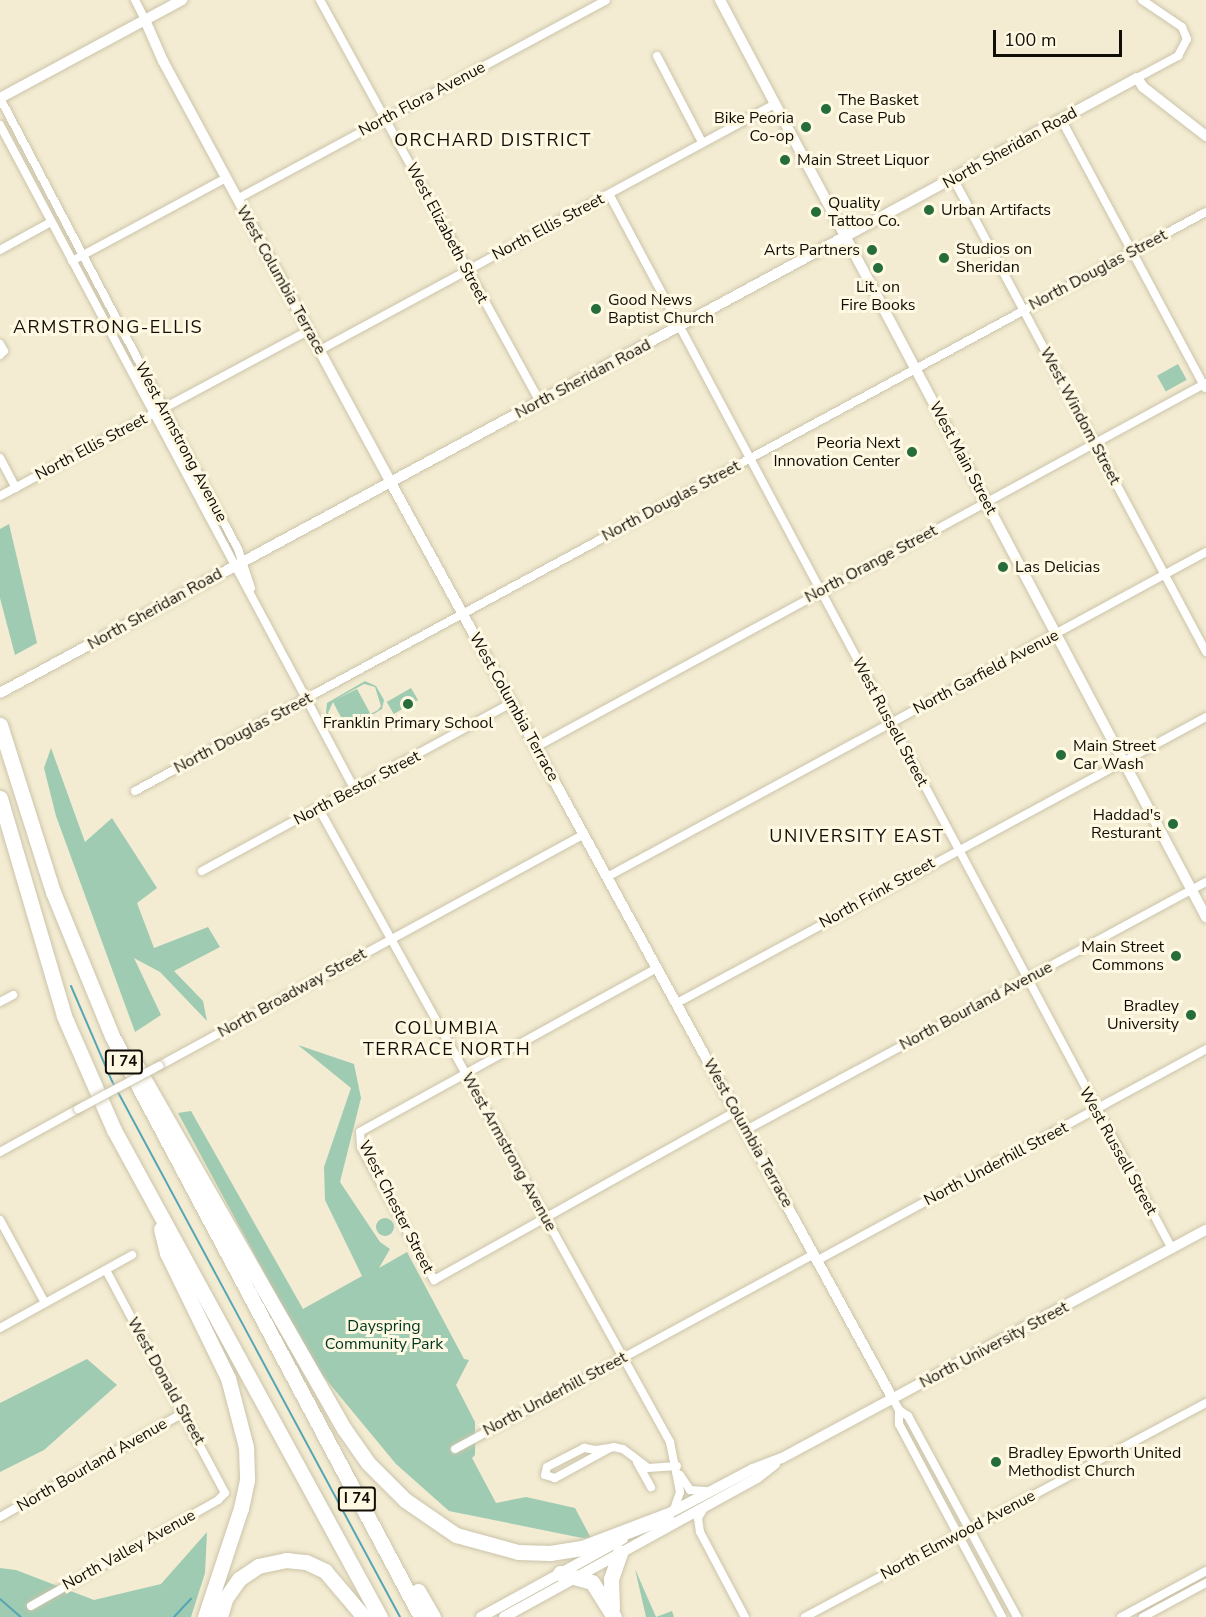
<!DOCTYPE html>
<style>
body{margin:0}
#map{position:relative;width:1206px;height:1617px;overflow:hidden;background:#f3ecd2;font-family:"Nunito Sans",sans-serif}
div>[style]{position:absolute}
.green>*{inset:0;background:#9ecbb2;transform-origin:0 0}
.round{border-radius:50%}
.stream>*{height:2px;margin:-1px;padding:0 1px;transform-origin:1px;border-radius:1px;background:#56a5b5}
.roads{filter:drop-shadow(0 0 2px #cbc4aa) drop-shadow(0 0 2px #cbc4aa)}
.minor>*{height:8px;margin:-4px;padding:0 4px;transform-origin:4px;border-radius:4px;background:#fff}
.tertiary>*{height:10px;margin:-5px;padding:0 5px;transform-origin:5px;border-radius:5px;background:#fff}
.secondary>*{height:10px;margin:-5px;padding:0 5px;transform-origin:5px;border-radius:5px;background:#fff}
.motorway>*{height:15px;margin:-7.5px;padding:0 7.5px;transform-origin:7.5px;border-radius:7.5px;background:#fff}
.bridges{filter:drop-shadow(0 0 2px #cbc4aa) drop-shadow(0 0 2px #cbc4aa)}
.minor-bridge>*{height:8px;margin:-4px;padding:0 4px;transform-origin:4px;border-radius:4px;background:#fff}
.dots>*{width:16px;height:16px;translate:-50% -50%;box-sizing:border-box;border:3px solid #fff9e4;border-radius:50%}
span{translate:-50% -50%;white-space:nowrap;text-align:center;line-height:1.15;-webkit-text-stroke:6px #fff9e4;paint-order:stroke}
.shield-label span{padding:2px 4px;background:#fff9e4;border:2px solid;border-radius:4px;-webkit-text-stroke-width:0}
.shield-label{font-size:15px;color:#110e06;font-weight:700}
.street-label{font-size:16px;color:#110e06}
.poi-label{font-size:16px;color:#110e06}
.left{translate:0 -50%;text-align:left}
.right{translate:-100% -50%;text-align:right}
.park-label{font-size:16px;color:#003620}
.neighbourhood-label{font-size:18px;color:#110e06;letter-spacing:1.5px}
.scale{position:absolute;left:993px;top:30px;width:129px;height:27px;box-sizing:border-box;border:3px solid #110e06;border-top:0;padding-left:8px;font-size:18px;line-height:21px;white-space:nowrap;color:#110e06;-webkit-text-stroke:4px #fff9e4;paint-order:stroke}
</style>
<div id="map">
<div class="green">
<i style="left:1178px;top:364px;width:18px;height:24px;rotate:61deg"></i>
<i style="clip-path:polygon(9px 524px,37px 643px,15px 655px,0 598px,0 529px)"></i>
<i style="clip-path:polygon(evenodd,365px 681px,376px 686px,384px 700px,382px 709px,347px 730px,337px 730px,326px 713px,327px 703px,365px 681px,364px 684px,375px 687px,381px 706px,378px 710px,350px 725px,370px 713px,357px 689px,335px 700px,364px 684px,365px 681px,333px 702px,346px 727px,345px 727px,334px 725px,328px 713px,333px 702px)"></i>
<i style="left:411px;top:688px;width:14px;height:28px;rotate:60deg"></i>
<i style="clip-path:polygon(51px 748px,85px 842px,112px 818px,157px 888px,137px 903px,154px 948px,208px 927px,220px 947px,174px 971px,203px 1001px,207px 1021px,160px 972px,134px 958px,161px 1015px,135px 1032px,56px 816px,44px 768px)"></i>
<i style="clip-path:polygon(298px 1045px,354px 1064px,361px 1098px,340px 1182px,380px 1242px,390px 1249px,379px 1268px,407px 1252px,464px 1359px,469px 1360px,456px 1385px,475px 1422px,475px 1455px,472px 1458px,496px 1503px,526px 1497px,575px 1508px,592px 1540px,449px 1511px,396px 1464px,314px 1365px,178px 1113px,191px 1111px,303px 1309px,362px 1276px,325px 1200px,324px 1167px,351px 1088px)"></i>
<i class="round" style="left:376px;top:1218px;width:18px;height:18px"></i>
<i style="clip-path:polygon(87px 1359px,117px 1385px,44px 1450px,0 1472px,0 1403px)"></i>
<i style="clip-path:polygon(207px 1532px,205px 1573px,191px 1617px,0 1617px,0 1568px,16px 1570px,94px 1600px,161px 1584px)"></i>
<i style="clip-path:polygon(635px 1569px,656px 1617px,672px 1611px,674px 1617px,646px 1617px)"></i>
</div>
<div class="stream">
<i style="left:71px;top:986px;width:103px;rotate:66.7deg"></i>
<i style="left:112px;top:1081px;width:608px;rotate:61.75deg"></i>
<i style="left:0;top:1599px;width:28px;rotate:41deg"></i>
<i style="left:174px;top:1617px;width:25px;rotate:-47deg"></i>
</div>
<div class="roads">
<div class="minor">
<i style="left:135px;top:0;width:22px;rotate:63deg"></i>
<i style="left:320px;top:0;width:458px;rotate:61.3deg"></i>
<i style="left:657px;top:56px;width:97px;rotate:62.4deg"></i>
<i style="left:1137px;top:78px;width:47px;rotate:-28.2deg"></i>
<i style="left:1178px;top:56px;width:19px;rotate:-62deg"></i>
<i style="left:1187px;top:39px;width:13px;rotate:-113deg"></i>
<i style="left:1182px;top:27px;width:48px;rotate:-146deg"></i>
<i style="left:0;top:98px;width:510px;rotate:62.18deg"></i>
<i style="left:238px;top:549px;width:41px;rotate:71.6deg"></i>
<i style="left:1061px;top:119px;width:305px;rotate:61.8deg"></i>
<i style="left:0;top:125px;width:754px;rotate:61.91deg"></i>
<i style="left:954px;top:180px;width:535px;rotate:61.9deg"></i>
<i style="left:609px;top:194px;width:1196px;rotate:61.91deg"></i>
<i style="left:237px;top:199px;width:419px;rotate:-28.3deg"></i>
<i style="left:0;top:250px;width:58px;rotate:-28.8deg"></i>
<i style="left:72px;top:261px;width:175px;rotate:-28.3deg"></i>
<i style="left:0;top:344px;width:8px;rotate:60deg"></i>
<i style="left:4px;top:351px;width:6px;rotate:135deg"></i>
<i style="left:320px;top:350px;width:517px;rotate:-28.4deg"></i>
<i style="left:0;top:458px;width:34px;rotate:62deg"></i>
<i style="left:0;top:496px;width:351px;rotate:-28.2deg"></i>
<i style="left:536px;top:747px;width:762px;rotate:-28.51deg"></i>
<i style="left:135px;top:791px;width:1217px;rotate:-28.4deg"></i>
<i style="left:319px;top:809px;width:724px;rotate:60.99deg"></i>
<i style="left:670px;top:1442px;width:51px;rotate:78.7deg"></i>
<i style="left:680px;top:1492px;width:18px;rotate:109deg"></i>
<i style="left:202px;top:871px;width:353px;rotate:-28.5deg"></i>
<i style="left:607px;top:877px;width:681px;rotate:-28.48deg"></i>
<i style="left:657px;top:968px;width:339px;rotate:151.1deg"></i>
<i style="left:360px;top:1132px;width:15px;rotate:86deg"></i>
<i style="left:361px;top:1147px;width:152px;rotate:61.2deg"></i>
<i style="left:434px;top:1280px;width:346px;rotate:-29.2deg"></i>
<i style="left:0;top:1002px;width:15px;rotate:-28deg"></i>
<i style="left:677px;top:1003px;width:601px;rotate:-28.4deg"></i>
<i style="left:159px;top:1066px;width:484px;rotate:-28.6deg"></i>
<i style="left:746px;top:1130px;width:523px;rotate:-28.33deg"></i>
<i style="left:0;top:1152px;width:89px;rotate:-28.9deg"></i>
<i style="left:0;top:1220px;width:94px;rotate:61.5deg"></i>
<i style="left:818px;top:1260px;width:442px;rotate:-28.5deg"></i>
<i style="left:0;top:1328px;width:151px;rotate:-28.9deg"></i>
<i style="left:893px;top:1399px;width:13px;rotate:61deg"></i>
<i style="left:899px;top:1410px;width:14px;rotate:90deg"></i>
<i style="left:899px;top:1424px;width:219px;rotate:61.9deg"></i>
<i style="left:899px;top:1410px;width:11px;rotate:34deg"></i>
<i style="left:908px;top:1416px;width:229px;rotate:61.5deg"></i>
<i style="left:610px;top:1448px;width:63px;rotate:151.4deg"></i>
<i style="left:555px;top:1478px;width:10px;rotate:-163deg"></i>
<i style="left:545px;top:1475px;width:8px;rotate:-76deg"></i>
<i style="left:547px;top:1467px;width:42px;rotate:-27.2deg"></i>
<i style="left:584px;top:1448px;width:12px;rotate:9deg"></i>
<i style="left:596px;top:1450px;width:18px;rotate:-9deg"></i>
<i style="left:614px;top:1447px;width:9px;rotate:13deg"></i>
<i style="left:623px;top:1449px;width:31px;rotate:37deg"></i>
<i style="left:648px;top:1468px;width:29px;rotate:-4deg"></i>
<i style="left:455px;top:1449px;width:409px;rotate:-28.5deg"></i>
<i style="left:637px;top:1462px;width:29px;rotate:61deg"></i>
<i style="left:680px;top:1475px;width:18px;rotate:56deg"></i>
<i style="left:690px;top:1490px;width:15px;rotate:4deg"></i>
<i style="left:704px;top:1508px;width:12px;rotate:121deg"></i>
<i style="left:698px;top:1518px;width:14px;rotate:82deg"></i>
<i style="left:700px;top:1532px;width:96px;rotate:62.1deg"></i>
<i style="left:0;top:1517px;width:210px;rotate:-29.6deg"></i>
<i style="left:31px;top:1606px;width:215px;rotate:-29.5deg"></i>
<i style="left:218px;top:1500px;width:10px;rotate:-45deg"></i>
<i style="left:225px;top:1493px;width:253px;rotate:-118.1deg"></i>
<i style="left:805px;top:1617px;width:455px;rotate:-28.1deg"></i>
<i style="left:1121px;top:1617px;width:97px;rotate:-28.4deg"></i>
<i style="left:1143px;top:1617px;width:72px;rotate:-28.4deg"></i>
</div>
<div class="tertiary">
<i style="left:145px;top:20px;width:45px;rotate:66.3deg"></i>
<i style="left:163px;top:61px;width:480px;rotate:61.6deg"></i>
<i style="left:391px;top:483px;width:1045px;rotate:61.28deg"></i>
<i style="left:0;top:98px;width:207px;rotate:-28.3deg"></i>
<i style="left:846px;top:236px;width:331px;rotate:-28.5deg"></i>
<i style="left:1137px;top:78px;width:11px;rotate:56deg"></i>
<i style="left:1143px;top:87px;width:80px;rotate:37.9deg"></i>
</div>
<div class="secondary">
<i style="left:720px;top:0;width:1038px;rotate:62.08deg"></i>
<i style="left:0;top:693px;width:962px;rotate:-28.38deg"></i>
<i style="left:660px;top:1518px;width:105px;rotate:-27.8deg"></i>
<i style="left:753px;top:1469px;width:31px;rotate:-21deg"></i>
<i style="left:782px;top:1458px;width:481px;rotate:-28.3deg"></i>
<i style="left:481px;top:1617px;width:162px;rotate:-28.8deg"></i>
<i style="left:504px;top:1617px;width:289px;rotate:-28.8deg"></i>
<i style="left:757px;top:1478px;width:23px;rotate:-38deg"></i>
</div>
<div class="motorway">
<i style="left:0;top:725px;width:175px;rotate:72.4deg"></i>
<i style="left:53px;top:892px;width:156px;rotate:67.7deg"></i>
<i style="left:112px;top:1036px;width:658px;rotate:61.99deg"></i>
<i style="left:0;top:798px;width:227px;rotate:73.6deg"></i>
<i style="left:64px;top:1016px;width:124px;rotate:66.3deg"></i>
<i style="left:114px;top:1130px;width:555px;rotate:61.36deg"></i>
<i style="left:134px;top:1062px;width:424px;rotate:60.2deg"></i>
<i style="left:345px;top:1430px;width:40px;rotate:55.1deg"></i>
<i style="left:368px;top:1463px;width:52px;rotate:45deg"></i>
<i style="left:405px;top:1500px;width:62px;rotate:34.5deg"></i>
<i style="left:456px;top:1535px;width:64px;rotate:15.3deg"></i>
<i style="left:518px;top:1552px;width:32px;rotate:2deg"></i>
<i style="left:550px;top:1553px;width:32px;rotate:-9deg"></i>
<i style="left:582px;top:1548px;width:90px;rotate:-20.9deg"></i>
<i style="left:161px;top:1229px;width:25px;rotate:76deg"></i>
<i style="left:167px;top:1253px;width:139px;rotate:64deg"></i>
<i style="left:228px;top:1378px;width:71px;rotate:75.4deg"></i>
<i style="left:246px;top:1447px;width:33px;rotate:88deg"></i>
<i style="left:247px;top:1480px;width:29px;rotate:102deg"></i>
<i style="left:241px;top:1508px;width:115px;rotate:108.3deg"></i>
<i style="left:560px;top:1573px;width:33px;rotate:16deg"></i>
<i style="left:592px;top:1582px;width:41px;rotate:57.8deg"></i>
<i style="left:418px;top:1591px;width:30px;rotate:60deg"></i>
<i style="left:612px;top:1608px;width:29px;rotate:-92deg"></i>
<i style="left:611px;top:1579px;width:28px;rotate:-71deg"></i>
<i style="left:220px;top:1617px;width:19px;rotate:-74deg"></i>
<i style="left:225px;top:1599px;width:24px;rotate:-55deg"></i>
<i style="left:239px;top:1579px;width:23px;rotate:-34deg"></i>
<i style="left:258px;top:1566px;width:29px;rotate:-12deg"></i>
<i style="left:286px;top:1560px;width:20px;rotate:6deg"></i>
<i style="left:306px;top:1562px;width:21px;rotate:25deg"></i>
<i style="left:325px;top:1571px;width:60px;rotate:49.7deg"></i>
</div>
</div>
<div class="bridges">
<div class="minor-bridge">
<i style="left:78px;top:1109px;width:92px;rotate:-28deg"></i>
</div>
</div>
<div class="dots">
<i style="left:826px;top:109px;background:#266d3a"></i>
<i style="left:806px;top:127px;background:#266d3a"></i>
<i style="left:785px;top:160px;background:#266d3a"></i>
<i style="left:929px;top:210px;background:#266d3a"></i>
<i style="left:816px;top:212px;background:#266d3a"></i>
<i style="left:872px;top:250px;background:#266d3a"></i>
<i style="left:944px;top:258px;background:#266d3a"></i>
<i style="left:878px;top:268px;background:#266d3a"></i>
<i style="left:596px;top:309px;background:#266d3a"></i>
<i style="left:912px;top:452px;background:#266d3a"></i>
<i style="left:1003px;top:567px;background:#266d3a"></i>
<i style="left:408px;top:704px;background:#266d3a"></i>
<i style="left:1061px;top:755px;background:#266d3a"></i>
<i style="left:1173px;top:824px;background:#266d3a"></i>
<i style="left:1176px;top:956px;background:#266d3a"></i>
<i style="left:1191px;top:1015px;background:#266d3a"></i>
<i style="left:996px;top:1462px;background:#266d3a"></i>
</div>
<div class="shield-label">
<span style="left:124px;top:1062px">I 74</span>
<span style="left:357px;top:1499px">I 74</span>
</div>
<div class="street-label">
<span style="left:422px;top:99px;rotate:-28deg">North Flora Avenue</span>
<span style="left:1010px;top:148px;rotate:-29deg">North Sheridan Road</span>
<span style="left:548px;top:227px;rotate:-28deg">North Ellis Street</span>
<span style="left:447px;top:233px;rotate:62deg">West Elizabeth Street</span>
<span style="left:1098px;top:270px;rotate:-28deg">North Douglas Street</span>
<span style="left:281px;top:280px;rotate:61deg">West Columbia Terrace</span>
<span style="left:583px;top:379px;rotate:-28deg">North Sheridan Road</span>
<span style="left:1080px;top:416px;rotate:62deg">West Windom Street</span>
<span style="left:181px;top:442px;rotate:62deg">West Armstrong Avenue</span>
<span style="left:91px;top:447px;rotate:-28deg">North Ellis Street</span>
<span style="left:963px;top:458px;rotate:62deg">West Main Street</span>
<span style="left:671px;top:501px;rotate:-28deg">North Douglas Street</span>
<span style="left:871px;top:564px;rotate:-28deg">North Orange Street</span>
<span style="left:155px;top:609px;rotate:-29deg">North Sheridan Road</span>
<span style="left:986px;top:672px;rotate:-28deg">North Garfield Avenue</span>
<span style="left:514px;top:707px;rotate:61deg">West Columbia Terrace</span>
<span style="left:890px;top:722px;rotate:62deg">West Russell Street</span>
<span style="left:243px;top:733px;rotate:-28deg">North Douglas Street</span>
<span style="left:357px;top:788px;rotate:-28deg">North Bestor Street</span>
<span style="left:877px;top:893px;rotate:-29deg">North Frink Street</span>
<span style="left:292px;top:993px;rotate:-29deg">North Broadway Street</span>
<span style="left:976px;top:1006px;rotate:-28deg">North Bourland Avenue</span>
<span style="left:748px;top:1133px;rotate:61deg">West Columbia Terrace</span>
<span style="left:1118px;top:1151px;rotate:61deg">West Russell Street</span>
<span style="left:509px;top:1152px;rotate:61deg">West Armstrong Avenue</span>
<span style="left:996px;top:1164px;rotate:-28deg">North Underhill Street</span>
<span style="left:396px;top:1207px;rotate:63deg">West Chester Street</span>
<span style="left:994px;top:1345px;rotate:-28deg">North University Street</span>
<span style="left:166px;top:1381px;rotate:61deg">West Donald Street</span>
<span style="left:555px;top:1394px;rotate:-28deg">North Underhill Street</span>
<span style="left:92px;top:1465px;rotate:-30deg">North Bourland Avenue</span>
<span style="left:958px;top:1535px;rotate:-28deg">North Elmwood Avenue</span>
<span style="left:129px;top:1550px;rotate:-29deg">North Valley Avenue</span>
</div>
<div class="poi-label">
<span class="left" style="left:838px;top:109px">The Basket<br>Case Pub</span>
<span class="right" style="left:794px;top:127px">Bike Peoria<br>Co-op</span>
<span class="left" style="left:797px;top:160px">Main Street Liquor</span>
<span class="left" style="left:828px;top:212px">Quality<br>Tattoo Co.</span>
<span class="left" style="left:941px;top:210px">Urban Artifacts</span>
<span class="left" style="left:956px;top:258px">Studios on<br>Sheridan</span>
<span class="right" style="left:860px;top:250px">Arts Partners</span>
<span style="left:878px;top:296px">Lit. on<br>Fire Books</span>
<span class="left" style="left:608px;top:309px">Good News<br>Baptist Church</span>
<span class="right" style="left:900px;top:452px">Peoria Next<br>Innovation Center</span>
<span class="left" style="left:1015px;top:567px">Las Delicias</span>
<span style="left:408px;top:723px">Franklin Primary School</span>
<span class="left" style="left:1073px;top:755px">Main Street<br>Car Wash</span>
<span class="right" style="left:1161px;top:824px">Haddad's<br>Resturant</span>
<span class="right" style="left:1164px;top:956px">Main Street<br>Commons</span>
<span class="right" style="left:1179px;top:1015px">Bradley<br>University</span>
<span class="left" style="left:1008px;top:1462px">Bradley Epworth United<br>Methodist Church</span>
</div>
<div class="park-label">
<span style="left:384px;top:1335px">Dayspring<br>Community Park</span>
</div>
<div class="neighbourhood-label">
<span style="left:493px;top:140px">ORCHARD DISTRICT</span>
<span style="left:108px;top:327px">ARMSTRONG-ELLIS</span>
<span style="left:857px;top:836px">UNIVERSITY EAST</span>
<span style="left:447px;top:1039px">COLUMBIA<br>TERRACE NORTH</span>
</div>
<div class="scale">100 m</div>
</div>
